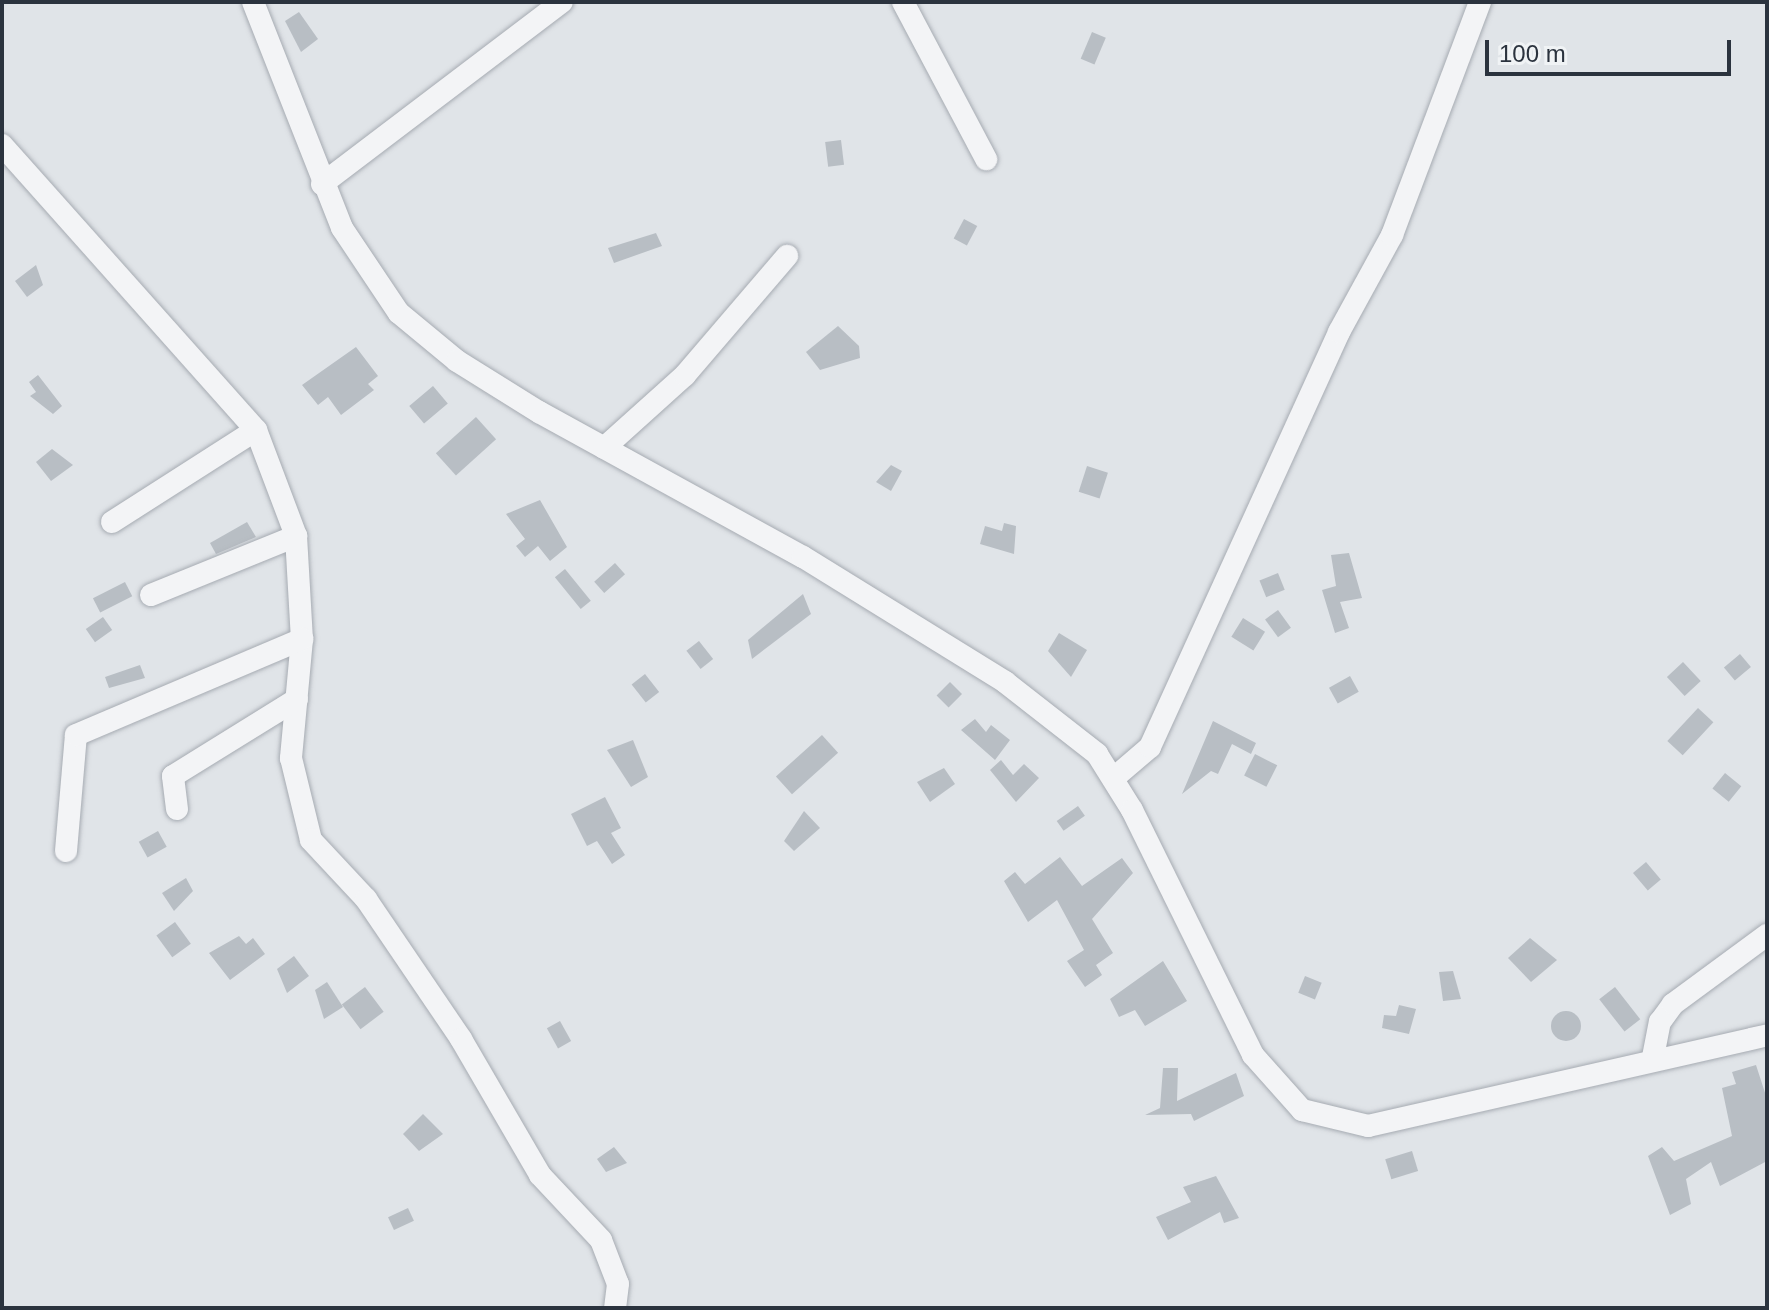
<!DOCTYPE html>
<style>
body{margin:0}
#map{position:relative;width:1769px;height:1310px;overflow:hidden;background:#e0e4e8;font-family:Arial,sans-serif}
div>[style]{position:absolute}
.building>*{inset:0;background:#b8bec4;transform-origin:0 0}
.round{border-radius:50%}
.roads{filter:drop-shadow(0 0 2px #a6abb2) drop-shadow(0 0 2px #a6abb2)}
.minor>*{height:22px;margin:-11px;padding:0 11px;transform-origin:11px;border-radius:11px;background:#f3f4f6}
span{translate:-50% -50%;white-space:nowrap;text-align:center;line-height:1.15;-webkit-text-stroke:7px #f0f3f5;paint-order:stroke}
.frame{position:absolute;inset:0;border:4px solid #2b333e;pointer-events:none}
.scale{position:absolute;left:1485px;top:40px;width:246px;height:36px;box-sizing:border-box;border:4px solid #2b333e;border-top:0;padding-left:10px;font-size:24px;line-height:28px;white-space:nowrap;color:#2b333e;-webkit-text-stroke:6px #f0f3f5;paint-order:stroke}
</style>
<div id="map">
<div class="building">
<i style="clip-path:polygon(299px 12px,318px 39px,301px 52px,285px 21px)"></i>
<i style="left:1092px;top:32px;width:15px;height:29px;rotate:23deg"></i>
<i style="left:841px;top:140px;width:25px;height:16px;rotate:83deg"></i>
<i style="left:964px;top:219px;width:15px;height:22px;rotate:28deg"></i>
<i style="clip-path:polygon(656px 233px,662px 246px,614px 263px,608px 248px)"></i>
<i style="clip-path:polygon(36px 265px,43px 285px,27px 297px,15px 281px)"></i>
<i style="clip-path:polygon(838px 326px,859px 346px,860px 358px,820px 370px,806px 352px)"></i>
<i style="clip-path:polygon(356px 347px,378px 376px,368px 384px,374px 390px,341px 415px,328px 397px,318px 405px,302px 385px)"></i>
<i style="clip-path:polygon(38px 375px,62px 406px,53px 414px,30px 396px,36px 392px,29px 382px)"></i>
<i style="left:433px;top:386px;width:23px;height:31px;rotate:50deg"></i>
<i style="left:476px;top:417px;width:30px;height:54px;rotate:48deg"></i>
<i style="clip-path:polygon(52px 449px,73px 465px,51px 481px,36px 462px)"></i>
<i style="clip-path:polygon(891px 465px,902px 471px,891px 491px,876px 482px)"></i>
<i style="left:1087px;top:466px;width:22px;height:27px;rotate:18deg"></i>
<i style="clip-path:polygon(540px 500px,567px 547px,550px 561px,538px 546px,525px 557px,516px 546px,525px 539px,506px 514px)"></i>
<i style="clip-path:polygon(247px 522px,256px 537px,216px 554px,210px 543px)"></i>
<i style="clip-path:polygon(1004px 523px,1016px 526px,1014px 554px,980px 544px,985px 526px,1002px 531px)"></i>
<i style="clip-path:polygon(1349px 553px,1362px 598px,1340px 602px,1349px 628px,1335px 633px,1322px 590px,1336px 586px,1331px 555px)"></i>
<i style="left:615px;top:563px;width:15px;height:28px;rotate:48deg"></i>
<i style="left:565px;top:569px;width:41px;height:13px;rotate:51deg"></i>
<i style="left:1278px;top:573px;width:18px;height:20px;rotate:68deg"></i>
<i style="left:125px;top:582px;width:16px;height:36px;rotate:63deg"></i>
<i style="clip-path:polygon(803px 594px,811px 614px,752px 659px,748px 640px)"></i>
<i style="left:1278px;top:610px;width:22px;height:16px;rotate:54deg"></i>
<i style="left:103px;top:617px;width:16px;height:21px;rotate:55deg"></i>
<i style="left:1243px;top:618px;width:26px;height:22px;rotate:32deg"></i>
<i style="clip-path:polygon(1059px 633px,1087px 650px,1071px 677px,1048px 651px)"></i>
<i style="left:699px;top:641px;width:23px;height:16px;rotate:52deg"></i>
<i style="left:1740px;top:654px;width:17px;height:21px;rotate:50deg"></i>
<i style="left:1683px;top:662px;width:26px;height:22px;rotate:47deg"></i>
<i style="clip-path:polygon(140px 665px,145px 678px,109px 688px,105px 677px)"></i>
<i style="left:645px;top:674px;width:23px;height:17px;rotate:52deg"></i>
<i style="left:1350px;top:676px;width:18px;height:24px;rotate:61deg"></i>
<i style="left:950px;top:682px;width:17px;height:19px;rotate:45deg"></i>
<i style="left:1698px;top:708px;width:21px;height:45px;rotate:43deg"></i>
<i style="clip-path:polygon(975px 719px,986px 732px,991px 725px,1010px 740px,995px 760px,961px 730px)"></i>
<i style="clip-path:polygon(1213px 721px,1256px 743px,1251px 754px,1232px 744px,1218px 774px,1211px 771px,1182px 794px)"></i>
<i style="left:822px;top:735px;width:24px;height:62px;rotate:48deg"></i>
<i style="clip-path:polygon(633px 740px,648px 777px,631px 787px,607px 750px)"></i>
<i style="left:1255px;top:754px;width:25px;height:24px;rotate:27deg"></i>
<i style="clip-path:polygon(1001px 760px,1013px 775px,1024px 764px,1039px 778px,1016px 802px,990px 770px)"></i>
<i style="clip-path:polygon(944px 768px,955px 784px,930px 802px,917px 782px)"></i>
<i style="left:1725px;top:773px;width:21px;height:20px;rotate:39deg"></i>
<i style="clip-path:polygon(605px 797px,621px 828px,611px 833px,625px 855px,612px 864px,597px 841px,587px 846px,571px 814px)"></i>
<i style="left:1078px;top:806px;width:12px;height:26px;rotate:55deg"></i>
<i style="clip-path:polygon(804px 811px,820px 828px,794px 851px,784px 841px)"></i>
<i style="left:158px;top:831px;width:18px;height:22px;rotate:61deg"></i>
<i style="clip-path:polygon(1060px 857px,1082px 886px,1122px 858px,1133px 873px,1092px 919px,1113px 953px,1096px 965px,1102px 975px,1085px 987px,1067px 961px,1084px 950px,1057px 900px,1028px 922px,1004px 881px,1015px 872px,1025px 884px)"></i>
<i style="left:1646px;top:862px;width:23px;height:17px;rotate:50deg"></i>
<i style="clip-path:polygon(186px 878px,193px 891px,174px 911px,162px 893px)"></i>
<i style="left:175px;top:922px;width:27px;height:23px;rotate:54deg"></i>
<i style="clip-path:polygon(239px 936px,246px 944px,253px 938px,265px 954px,230px 980px,209px 953px)"></i>
<i style="clip-path:polygon(1530px 938px,1557px 960px,1531px 982px,1508px 958px)"></i>
<i style="clip-path:polygon(294px 956px,309px 976px,287px 993px,277px 969px)"></i>
<i style="clip-path:polygon(1163px 961px,1187px 1001px,1145px 1026px,1135px 1010px,1119px 1017px,1110px 999px)"></i>
<i style="clip-path:polygon(1453px 971px,1461px 999px,1443px 1001px,1439px 972px)"></i>
<i style="left:1305px;top:976px;width:18px;height:18px;rotate:22deg"></i>
<i style="clip-path:polygon(327px 982px,343px 1007px,324px 1019px,315px 990px)"></i>
<i style="left:365px;top:987px;width:31px;height:29px;rotate:53deg"></i>
<i style="left:1615px;top:987px;width:41px;height:20px;rotate:52deg"></i>
<i style="clip-path:polygon(1399px 1005px,1416px 1009px,1409px 1034px,1382px 1028px,1384px 1015px,1396px 1016px)"></i>
<i class="round" style="left:1551px;top:1011px;width:30px;height:30px"></i>
<i style="left:560px;top:1021px;width:23px;height:15px;rotate:61deg"></i>
<i style="clip-path:polygon(1756px 1065px,1767px 1099px,1767px 1161px,1720px 1186px,1711px 1162px,1686px 1179px,1691px 1204px,1670px 1215px,1648px 1156px,1662px 1147px,1674px 1161px,1732px 1136px,1722px 1088px,1736px 1084px,1732px 1072px)"></i>
<i style="clip-path:polygon(1163px 1068px,1178px 1068px,1177px 1101px,1236px 1073px,1244px 1096px,1194px 1121px,1191px 1114px,1145px 1115px,1160px 1108px)"></i>
<i style="clip-path:polygon(423px 1114px,443px 1134px,419px 1151px,403px 1134px)"></i>
<i style="clip-path:polygon(614px 1147px,627px 1163px,606px 1172px,597px 1159px)"></i>
<i style="left:1412px;top:1151px;width:21px;height:28px;rotate:73deg"></i>
<i style="clip-path:polygon(1216px 1176px,1239px 1218px,1224px 1223px,1220px 1212px,1168px 1240px,1156px 1217px,1191px 1202px,1183px 1187px)"></i>
<i style="left:408px;top:1208px;width:14px;height:22px;rotate:65deg"></i>
</div>
<div class="roads">
<div class="minor">
<i style="left:253px;top:2px;width:243px;rotate:68.5deg"></i>
<i style="left:342px;top:228px;width:102px;rotate:56.2deg"></i>
<i style="left:399px;top:313px;width:75px;rotate:39.6deg"></i>
<i style="left:457px;top:361px;width:97px;rotate:31.9deg"></i>
<i style="left:539px;top:412px;width:301px;rotate:28.8deg"></i>
<i style="left:803px;top:557px;width:238px;rotate:31.7deg"></i>
<i style="left:1005px;top:682px;width:117px;rotate:38deg"></i>
<i style="left:1097px;top:754px;width:66px;rotate:58deg"></i>
<i style="left:1132px;top:810px;width:273px;rotate:63.7deg"></i>
<i style="left:1253px;top:1055px;width:74px;rotate:48.3deg"></i>
<i style="left:1302px;top:1110px;width:68px;rotate:13.6deg"></i>
<i style="left:1368px;top:1126px;width:409px;rotate:-12.8deg"></i>
<i style="left:903px;top:2px;width:178px;rotate:62.1deg"></i>
<i style="left:2px;top:145px;width:382px;rotate:48.3deg"></i>
<i style="left:256px;top:430px;width:113px;rotate:69.3deg"></i>
<i style="left:296px;top:536px;width:103px;rotate:86.7deg"></i>
<i style="left:302px;top:639px;width:120px;rotate:95.3deg"></i>
<i style="left:291px;top:758px;width:84px;rotate:76.3deg"></i>
<i style="left:311px;top:840px;width:81px;rotate:47deg"></i>
<i style="left:366px;top:899px;width:169px;rotate:55.8deg"></i>
<i style="left:461px;top:1039px;width:157px;rotate:59.8deg"></i>
<i style="left:540px;top:1175px;width:89px;rotate:46.8deg"></i>
<i style="left:601px;top:1240px;width:47px;rotate:68.9deg"></i>
<i style="left:618px;top:1284px;width:24px;rotate:97deg"></i>
<i style="left:322px;top:184px;width:301px;rotate:-37.2deg"></i>
<i style="left:604px;top:448px;width:109px;rotate:-42deg"></i>
<i style="left:685px;top:375px;width:157px;rotate:-49.4deg"></i>
<i style="left:112px;top:522px;width:171px;rotate:-32.6deg"></i>
<i style="left:151px;top:595px;width:157px;rotate:-22.1deg"></i>
<i style="left:1115px;top:777px;width:46px;rotate:-40.6deg"></i>
<i style="left:1150px;top:747px;width:456px;rotate:-65.5deg"></i>
<i style="left:1339px;top:332px;width:111px;rotate:-61.3deg"></i>
<i style="left:1392px;top:235px;width:249px;rotate:-69.3deg"></i>
<i style="left:177px;top:809px;width:33px;rotate:-97deg"></i>
<i style="left:173px;top:776px;width:146px;rotate:-31.8deg"></i>
<i style="left:66px;top:851px;width:116px;rotate:-85.1deg"></i>
<i style="left:76px;top:735px;width:246px;rotate:-23deg"></i>
<i style="left:1653px;top:1057px;width:36px;rotate:-79deg"></i>
<i style="left:1660px;top:1022px;width:22px;rotate:-54deg"></i>
<i style="left:1673px;top:1004px;width:117px;rotate:-36.3deg"></i>
</div>
</div>
<div class="frame"></div>
<div class="scale">100 m</div>
</div>
